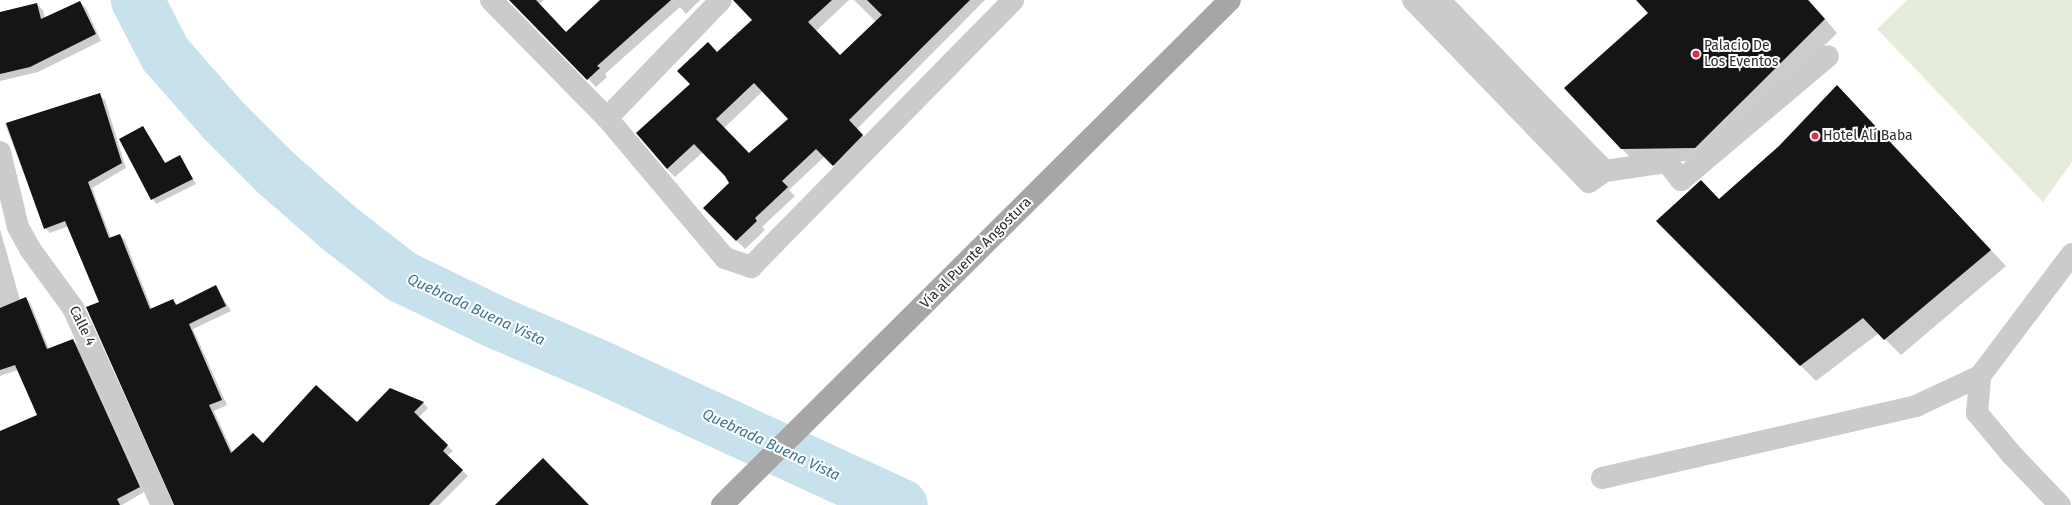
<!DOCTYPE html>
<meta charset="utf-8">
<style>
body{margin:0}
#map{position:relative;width:2072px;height:505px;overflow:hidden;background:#fff;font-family:"Fira Sans",sans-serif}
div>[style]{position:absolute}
.green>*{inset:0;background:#e6ecdb}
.shadow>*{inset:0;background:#0003}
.river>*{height:53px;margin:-26.5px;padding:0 26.5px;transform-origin:26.5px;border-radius:26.5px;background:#c7e1ed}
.building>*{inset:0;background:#151515}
.minor>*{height:22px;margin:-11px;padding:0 11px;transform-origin:11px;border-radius:11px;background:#cbcbcb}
.major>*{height:22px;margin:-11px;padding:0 11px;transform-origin:11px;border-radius:11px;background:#a6a6a6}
.dots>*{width:11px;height:11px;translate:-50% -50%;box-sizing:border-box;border:2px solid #fff;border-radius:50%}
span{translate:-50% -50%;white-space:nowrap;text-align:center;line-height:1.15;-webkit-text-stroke:4px #fff;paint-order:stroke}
.poi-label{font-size:14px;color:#2e2e2e}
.left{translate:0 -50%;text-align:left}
.street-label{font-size:14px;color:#2e2e2e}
.water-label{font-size:15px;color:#397794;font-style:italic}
</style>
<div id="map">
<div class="green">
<i style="clip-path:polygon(1907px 0,2072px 0,2072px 162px,2043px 202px,1877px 29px)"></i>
</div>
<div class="shadow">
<i style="clip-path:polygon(510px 0,544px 0,539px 4px,566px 33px,602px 0,700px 0,686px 14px,680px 7px,605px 74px,607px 77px,596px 87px)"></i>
<i style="clip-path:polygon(evenodd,751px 0,849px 0,816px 31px,840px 56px,876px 22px,854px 0,985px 0,857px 129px,871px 144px,842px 173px,825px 156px,789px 190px,795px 196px,762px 227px,765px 230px,745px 249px,704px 208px,731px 183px,703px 152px,675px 177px,667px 169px,692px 84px,718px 53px,753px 20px,751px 0,763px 91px,789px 119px,749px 155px,724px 128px,763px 91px)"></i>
<i style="clip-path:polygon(1637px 0,1809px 0,1837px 33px,1709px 161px,1635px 162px,1621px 148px,1649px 13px)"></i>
<i style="clip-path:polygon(80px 2px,86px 8px,101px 41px,38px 72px,0 81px,0 13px,37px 4px,43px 10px,45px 18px)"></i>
<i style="clip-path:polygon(1837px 86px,2006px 266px,1901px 355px,1879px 333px,1816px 381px,1657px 221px,1720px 200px,1780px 147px)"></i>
<i style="clip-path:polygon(99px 95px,105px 100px,126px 168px,92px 188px,111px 238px,120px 235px,125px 240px,152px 309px,173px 300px,178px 305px,216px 286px,231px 311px,193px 329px,227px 405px,214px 411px,233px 453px,357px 424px,391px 389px,423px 403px,428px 408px,418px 418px,453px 451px,447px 456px,468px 476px,439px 505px,176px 505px,101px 303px,69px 226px,50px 233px,45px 228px,5px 124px)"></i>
<i style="clip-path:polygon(143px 127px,166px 164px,180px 157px,196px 184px,156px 204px,121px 140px)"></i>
<i style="clip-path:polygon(0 229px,20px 300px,25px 298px,30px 302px,49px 349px,73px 340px,78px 345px,144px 492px,122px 505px,0 505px,0 432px,38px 416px,18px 370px,0 376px)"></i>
</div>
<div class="river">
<i style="left:137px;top:0;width:61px;rotate:62.6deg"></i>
<i style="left:165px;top:54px;width:88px;rotate:48.7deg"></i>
<i style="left:223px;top:120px;width:75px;rotate:45deg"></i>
<i style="left:276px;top:173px;width:84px;rotate:41.1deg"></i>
<i style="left:339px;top:228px;width:78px;rotate:37.7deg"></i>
<i style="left:401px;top:276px;width:106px;rotate:25.8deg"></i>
<i style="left:496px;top:322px;width:114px;rotate:23.2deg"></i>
<i style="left:601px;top:367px;width:330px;rotate:24.7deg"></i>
</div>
<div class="building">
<i style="clip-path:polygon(509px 0,536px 0,566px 32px,600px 0,671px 0,597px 66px,600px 68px,587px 80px)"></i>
<i style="clip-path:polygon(evenodd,733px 0,832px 0,808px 22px,840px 55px,882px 15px,867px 0,970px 0,849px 120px,863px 135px,833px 166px,816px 149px,782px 181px,788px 187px,755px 218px,757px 221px,736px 241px,703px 208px,729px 183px,725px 176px,694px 144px,667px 169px,636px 133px,690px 84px,677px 71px,708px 42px,717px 52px,752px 20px,733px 0,754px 83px,788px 119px,749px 153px,716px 119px,754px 83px)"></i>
<i style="clip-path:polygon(1636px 0,1808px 0,1825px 19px,1695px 148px,1621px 149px,1564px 88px,1648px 13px)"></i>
<i style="clip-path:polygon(80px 1px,96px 34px,30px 67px,0 74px,0 12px,37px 3px,41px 19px)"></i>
<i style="clip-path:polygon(1837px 85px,1991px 250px,1884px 340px,1863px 318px,1800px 366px,1656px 221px,1701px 180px,1719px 199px,1779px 146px)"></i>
<i style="clip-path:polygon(100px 93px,122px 163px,88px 182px,109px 238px,120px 234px,150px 309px,173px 299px,176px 305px,216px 285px,226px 306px,189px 324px,222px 400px,209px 405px,231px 453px,253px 433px,263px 443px,316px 385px,357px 422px,390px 388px,424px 402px,414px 412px,448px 445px,443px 451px,463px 470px,429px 505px,174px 505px,86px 307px,99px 302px,65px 221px,44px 229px,6px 123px)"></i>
<i style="clip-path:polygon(143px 126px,165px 163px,180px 155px,193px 179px,151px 200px,119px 139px)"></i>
<i style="clip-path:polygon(26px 297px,47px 349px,73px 339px,140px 487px,117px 499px,120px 505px,0 505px,0 431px,37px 415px,15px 365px,0 370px,0 308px)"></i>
<i style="clip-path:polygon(543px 458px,589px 505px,495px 505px)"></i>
</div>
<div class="minor">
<i style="left:491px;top:0;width:165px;rotate:45.5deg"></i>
<i style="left:607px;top:118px;width:183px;rotate:49.9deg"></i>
<i style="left:725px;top:258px;width:28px;rotate:19deg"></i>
<i style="left:751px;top:267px;width:374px;rotate:-45.5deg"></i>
<i style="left:1413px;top:0;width:253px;rotate:46deg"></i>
<i style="left:1589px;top:182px;width:19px;rotate:-35deg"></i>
<i style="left:1439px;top:0;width:238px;rotate:45.9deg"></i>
<i style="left:1605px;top:171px;width:63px;rotate:-8.3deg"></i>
<i style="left:1667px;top:162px;width:23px;rotate:52deg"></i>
<i style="left:1681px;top:180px;width:192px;rotate:-40.1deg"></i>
<i style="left:607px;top:118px;width:164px;rotate:-46deg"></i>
<i style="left:0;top:152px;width:77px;rotate:76.5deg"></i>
<i style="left:18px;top:227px;width:25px;rotate:61deg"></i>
<i style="left:30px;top:249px;width:73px;rotate:53.9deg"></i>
<i style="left:73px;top:308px;width:216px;rotate:65.7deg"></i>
<i style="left:1602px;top:478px;width:322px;rotate:-12.9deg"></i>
<i style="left:1916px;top:406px;width:71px;rotate:-25.1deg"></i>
<i style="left:2060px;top:505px;width:69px;rotate:-133.8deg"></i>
<i style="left:2012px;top:455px;width:55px;rotate:-129.8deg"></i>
<i style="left:1977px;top:413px;width:37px;rotate:-85deg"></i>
<i style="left:1980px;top:376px;width:153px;rotate:-53deg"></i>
</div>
<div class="major">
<i style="left:722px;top:505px;width:716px;rotate:-44.83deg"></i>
</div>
<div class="dots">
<i style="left:1696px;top:54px;background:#ed2945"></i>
<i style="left:1815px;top:136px;background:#ed2945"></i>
</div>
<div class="poi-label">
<span class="left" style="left:1704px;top:54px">Palacio De<br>Los Eventos</span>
<span class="left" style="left:1823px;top:136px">Hotel Alí Baba</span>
</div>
<div class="street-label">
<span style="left:976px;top:253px;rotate:-45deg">Vía al Puente Angostura</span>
<span style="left:82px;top:326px;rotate:64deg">Calle 4</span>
</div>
<div class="water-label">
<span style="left:476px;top:310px;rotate:25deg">Quebrada Buena Vista</span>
<span style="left:771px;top:445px;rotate:25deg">Quebrada Buena Vista</span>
</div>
</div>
